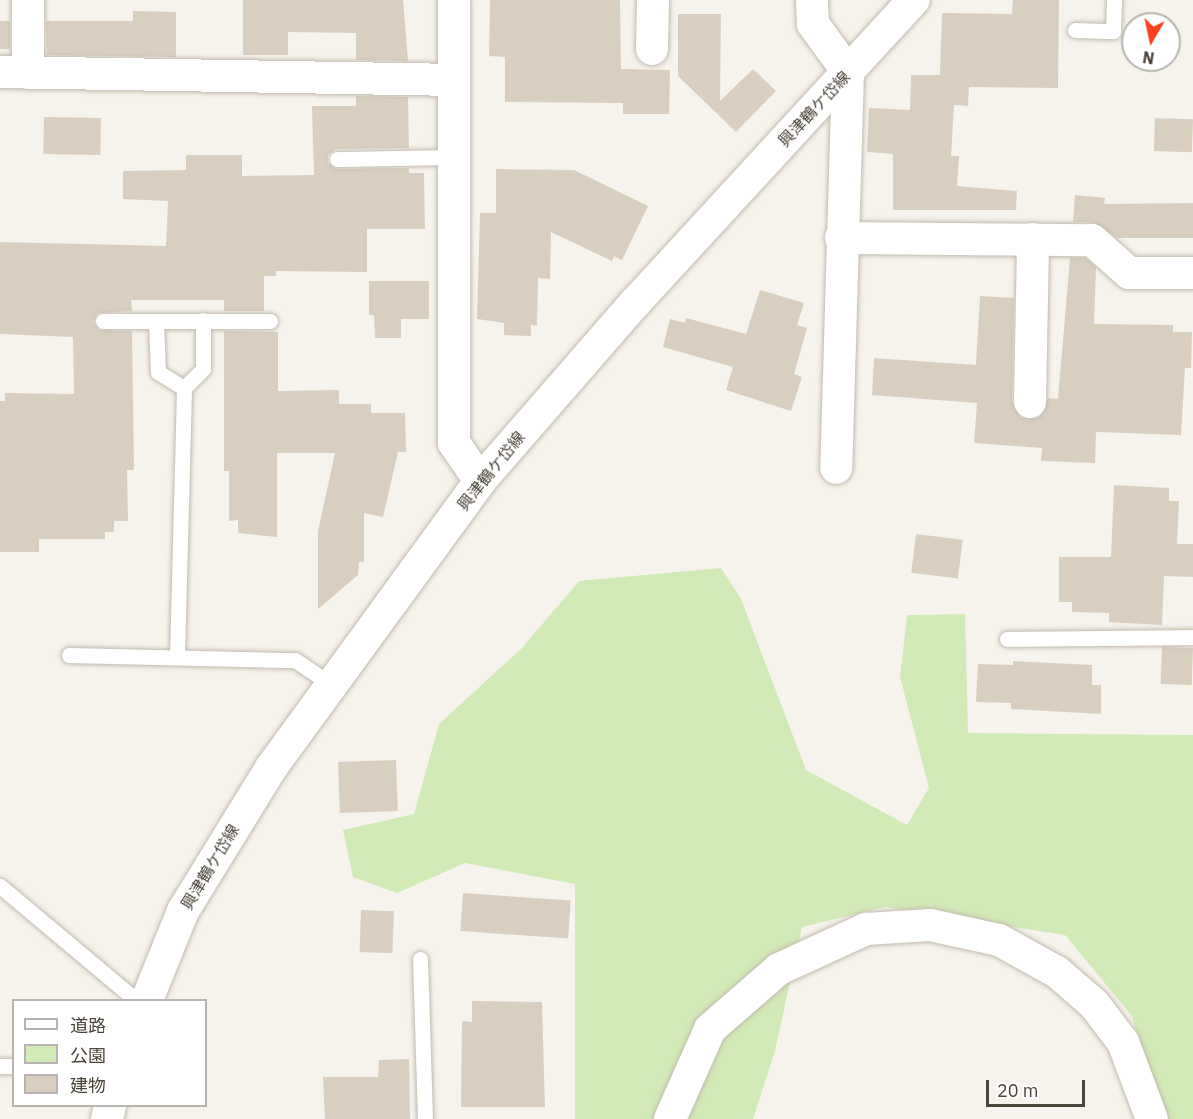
<!DOCTYPE html>
<meta charset="utf-8">
<style>
body{margin:0}
#map{position:relative;width:1193px;height:1119px;overflow:hidden;background:#f6f3ec;font-family:"IBM Plex Sans","Noto Sans JP",sans-serif}
div>[style]{position:absolute}
.green>*{inset:0;background:#d2eab5}
.building>*{inset:0;background:#d8cfc1;transform-origin:0 0}
.roads{filter:drop-shadow(0 0 2px #c2bbae) drop-shadow(0 0 2px #c2bbae)}
.lane>*{height:15px;margin:-7.5px;padding:0 7.5px;transform-origin:7.5px;border-radius:7.5px;background:#fff}
.street>*{height:32px;margin:-16px;padding:0 16px;transform-origin:16px;border-radius:16px;background:#fff}
span{translate:-50% -50%;white-space:nowrap;text-align:center;line-height:1.15;-webkit-text-stroke:5px #fff;paint-order:stroke}
.street-label{font-size:16px;color:#4b4439}
.legend{position:absolute;left:12px;top:999px;width:195px;height:108px;box-sizing:border-box;background:#fff;border:2px solid #b7b4b0;margin:0;padding:8px 10px;list-style:none;font-size:18px;color:#4b4439}
.legend li{display:flex;align-items:center;gap:12px;height:30px}
.legend b{width:30px;border:2px solid #b7b4b0}
.north{position:absolute;left:1121px;top:12px;width:60px;height:60px;box-sizing:border-box;background:#fff;border:2px solid #b7b4b0;border-radius:50%;rotate:189deg;font-size:16px;font-weight:700;line-height:24px;text-align:center;color:#4b4439}
.north::after{content:'';display:block;margin:auto;width:21px;height:27px;background:#fc3f1d;clip-path:polygon(50% 0,100% 100%,50% 72%,0 100%)}
.scale{position:absolute;left:986px;top:1080px;width:99px;height:27px;box-sizing:border-box;border:3px solid #4b4439;border-top:0;padding-left:8px;font-size:18px;line-height:21px;white-space:nowrap;color:#4b4439;-webkit-text-stroke:4px #fff;paint-order:stroke}
</style>
<div id="map">
<div class="green">
<i style="clip-path:polygon(721px 568px,741px 599px,806px 770px,907px 825px,929px 788px,900px 677px,907px 615px,965px 614px,968px 733px,1193px 735px,1193px 1119px,1159px 1119px,1132px 1016px,1065px 935px,885px 907px,802px 927px,775px 1051px,753px 1119px,575px 1119px,575px 884px,465px 863px,397px 893px,353px 877px,343px 830px,414px 814px,439px 724px,522px 648px,579px 581px)"></i>
</div>
<div class="building">
<i style="clip-path:polygon(243px 0,403px 0,408px 61px,356px 60px,356px 33px,288px 32px,288px 55px,243px 55px)"></i>
<i style="clip-path:polygon(490px 0,620px 0,621px 69px,670px 70px,669px 114px,623px 114px,623px 103px,505px 102px,505px 57px,489px 56px)"></i>
<i style="clip-path:polygon(1013px 0,1059px 0,1058px 88px,969px 87px,968px 106px,954px 105px,951px 156px,959px 156px,957px 186px,1017px 191px,1016px 210px,893px 210px,893px 154px,867px 152px,869px 108px,910px 110px,911px 75px,940px 75px,942px 13px,1012px 14px)"></i>
<i style="clip-path:polygon(133px 11px,176px 12px,176px 57px,47px 55px,46px 21px,133px 21px)"></i>
<i style="clip-path:polygon(678px 14px,721px 14px,720px 101px,753px 69px,776px 91px,736px 132px,678px 76px)"></i>
<i style="left:0;top:21px;width:10px;height:28px"></i>
<i style="clip-path:polygon(356px 96px,408px 97px,409px 148px,336px 149px,328px 155px,328px 163px,337px 169px,409px 168px,409px 173px,424px 173px,425px 229px,367px 229px,367px 272px,276px 271px,276px 276px,264px 276px,264px 311px,224px 311px,224px 300px,131px 300px,132px 311px,98px 313px,93px 322px,99px 330px,132px 331px,134px 470px,127px 470px,128px 521px,114px 521px,114px 532px,105px 532px,105px 539px,39px 539px,39px 552px,0 552px,0 401px,5px 401px,5px 393px,74px 394px,73px 337px,0 334px,0 242px,166px 246px,168px 201px,123px 199px,123px 171px,186px 170px,186px 155px,242px 155px,242px 176px,314px 175px,312px 106px,356px 106px)"></i>
<i style="left:44px;top:117px;width:57px;height:37px;rotate:1deg"></i>
<i style="left:1155px;top:118px;width:38px;height:33px;rotate:2deg"></i>
<i style="clip-path:polygon(496px 169px,574px 170px,648px 206px,622px 260px,614px 256px,612px 261px,551px 232px,550px 279px,538px 278px,537px 326px,531px 325px,531px 336px,504px 335px,504px 323px,477px 319px,480px 213px,496px 213px)"></i>
<i style="clip-path:polygon(1075px 195px,1105px 198px,1104px 204px,1193px 203px,1193px 238px,1117px 238px,1093px 222px,1073px 222px)"></i>
<i style="clip-path:polygon(1070px 258px,1085px 258px,1096px 267px,1094px 324px,1173px 325px,1173px 332px,1192px 332px,1191px 368px,1185px 368px,1181px 435px,1096px 432px,1095px 463px,1041px 461px,1042px 448px,974px 443px,977px 403px,872px 395px,874px 358px,976px 365px,980px 296px,1014px 298px,1012px 402px,1021px 418px,1039px 417px,1048px 398px,1058px 399px)"></i>
<i style="clip-path:polygon(369px 281px,429px 281px,429px 319px,401px 319px,401px 338px,375px 338px,374px 315px,369px 315px)"></i>
<i style="clip-path:polygon(760px 290px,804px 303px,797px 325px,807px 328px,794px 374px,802px 377px,791px 411px,726px 390px,733px 367px,663px 347px,670px 319px,685px 323px,686px 318px,746px 334px)"></i>
<i style="clip-path:polygon(224px 331px,278px 332px,278px 391px,339px 390px,339px 404px,371px 404px,371px 413px,405px 413px,406px 452px,398px 452px,383px 517px,364px 513px,364px 562px,359px 562px,358px 575px,318px 609px,318px 531px,335px 453px,277px 453px,277px 537px,238px 533px,238px 520px,229px 521px,229px 471px,224px 471px)"></i>
<i style="clip-path:polygon(1114px 485px,1169px 488px,1169px 501px,1179px 501px,1177px 544px,1193px 544px,1193px 577px,1164px 576px,1162px 625px,1109px 622px,1109px 613px,1072px 612px,1072px 602px,1059px 602px,1059px 557px,1111px 557px)"></i>
<i style="left:916px;top:534px;width:47px;height:39px;rotate:7deg"></i>
<i style="left:1162px;top:647px;width:31px;height:37px;rotate:2deg"></i>
<i style="clip-path:polygon(1013px 661px,1092px 665px,1092px 685px,1101px 685px,1101px 714px,1011px 709px,1011px 703px,976px 702px,978px 664px,1013px 665px)"></i>
<i style="left:396px;top:760px;width:51px;height:58px;rotate:88deg"></i>
<i style="left:463px;top:893px;width:108px;height:38px;rotate:4deg"></i>
<i style="left:361px;top:910px;width:33px;height:42px;rotate:2deg"></i>
<i style="clip-path:polygon(472px 1001px,542px 1002px,545px 1107px,461px 1107px,462px 1021px,472px 1022px)"></i>
<i style="clip-path:polygon(409px 1059px,410px 1119px,325px 1119px,323px 1077px,378px 1077px,379px 1060px)"></i>
</div>
<div class="roads">
<div class="lane">
<i style="left:1075px;top:30px;width:38px;rotate:2deg"></i>
<i style="left:1113px;top:31px;width:31px;rotate:-88deg"></i>
<i style="left:337px;top:159px;width:118px;rotate:-1deg"></i>
<i style="left:103px;top:321px;width:167px"></i>
<i style="left:156px;top:321px;width:51px;rotate:87.8deg"></i>
<i style="left:158px;top:372px;width:31px;rotate:32deg"></i>
<i style="left:1007px;top:639px;width:186px;rotate:-0.6deg"></i>
<i style="left:69px;top:655px;width:226px;rotate:1.3deg"></i>
<i style="left:295px;top:660px;width:41px;rotate:34.1deg"></i>
<i style="left:177px;top:657px;width:269px;rotate:-88.5deg"></i>
<i style="left:184px;top:388px;width:27px;rotate:-45deg"></i>
<i style="left:203px;top:369px;width:49px;rotate:-90deg"></i>
<i style="left:0;top:886px;width:177px;rotate:40deg"></i>
<i style="left:420px;top:959px;width:160px;rotate:88.2deg"></i>
<i style="left:0;top:1066px;width:14px"></i>
</div>
<div class="street">
<i style="left:28px;top:0;width:73px;rotate:90deg"></i>
<i style="left:454px;top:0;width:443px;rotate:90deg"></i>
<i style="left:454px;top:443px;width:46px;rotate:55.6deg"></i>
<i style="left:812px;top:0;width:24px;rotate:88deg"></i>
<i style="left:813px;top:24px;width:59px;rotate:53.9deg"></i>
<i style="left:848px;top:72px;width:396px;rotate:91.7deg"></i>
<i style="left:652px;top:49px;width:49px;rotate:-88.8deg"></i>
<i style="left:0;top:72px;width:454px;rotate:1deg"></i>
<i style="left:841px;top:238px;width:251px;rotate:0.5deg"></i>
<i style="left:1092px;top:240px;width:50px;rotate:41.7deg"></i>
<i style="left:1129px;top:273px;width:64px"></i>
<i style="left:1030px;top:402px;width:163px;rotate:-88.9deg"></i>
<i style="left:147px;top:1000px;width:96px;rotate:-68deg"></i>
<i style="left:183px;top:911px;width:168px;rotate:-58.4deg"></i>
<i style="left:271px;top:768px;width:355px;rotate:-53.9deg"></i>
<i style="left:480px;top:481px;width:236px;rotate:-49deg"></i>
<i style="left:635px;top:303px;width:412px;rotate:-47.4deg"></i>
<i style="left:107px;top:1119px;width:13px;rotate:-77deg"></i>
<i style="left:670px;top:1119px;width:98px;rotate:-66deg"></i>
<i style="left:710px;top:1029px;width:91px;rotate:-41deg"></i>
<i style="left:779px;top:969px;width:96px;rotate:-24.7deg"></i>
<i style="left:866px;top:929px;width:64px;rotate:-3.6deg"></i>
<i style="left:930px;top:925px;width:71px;rotate:12.3deg"></i>
<i style="left:999px;top:940px;width:66px;rotate:28.9deg"></i>
<i style="left:1057px;top:972px;width:49px;rotate:40.9deg"></i>
<i style="left:1094px;top:1004px;width:48px;rotate:52.7deg"></i>
<i style="left:1123px;top:1042px;width:82px;rotate:69.4deg"></i>
</div>
</div>
<div class="street-label">
<span style="left:814px;top:109px;rotate:-47deg">興津鶴ケ岱線</span>
<span style="left:491px;top:471px;rotate:-51deg">興津鶴ケ岱線</span>
<span style="left:210px;top:867px;rotate:-59deg">興津鶴ケ岱線</span>
</div>
<ul class="legend">
<li><b style="height:8px;background:#fff"></b>道路</li>
<li><b style="height:16px;background:#d2eab5"></b>公園</li>
<li><b style="height:16px;background:#d8cfc1"></b>建物</li>
</ul>
<div class="north">N</div>
<div class="scale">20 m</div>
</div>
